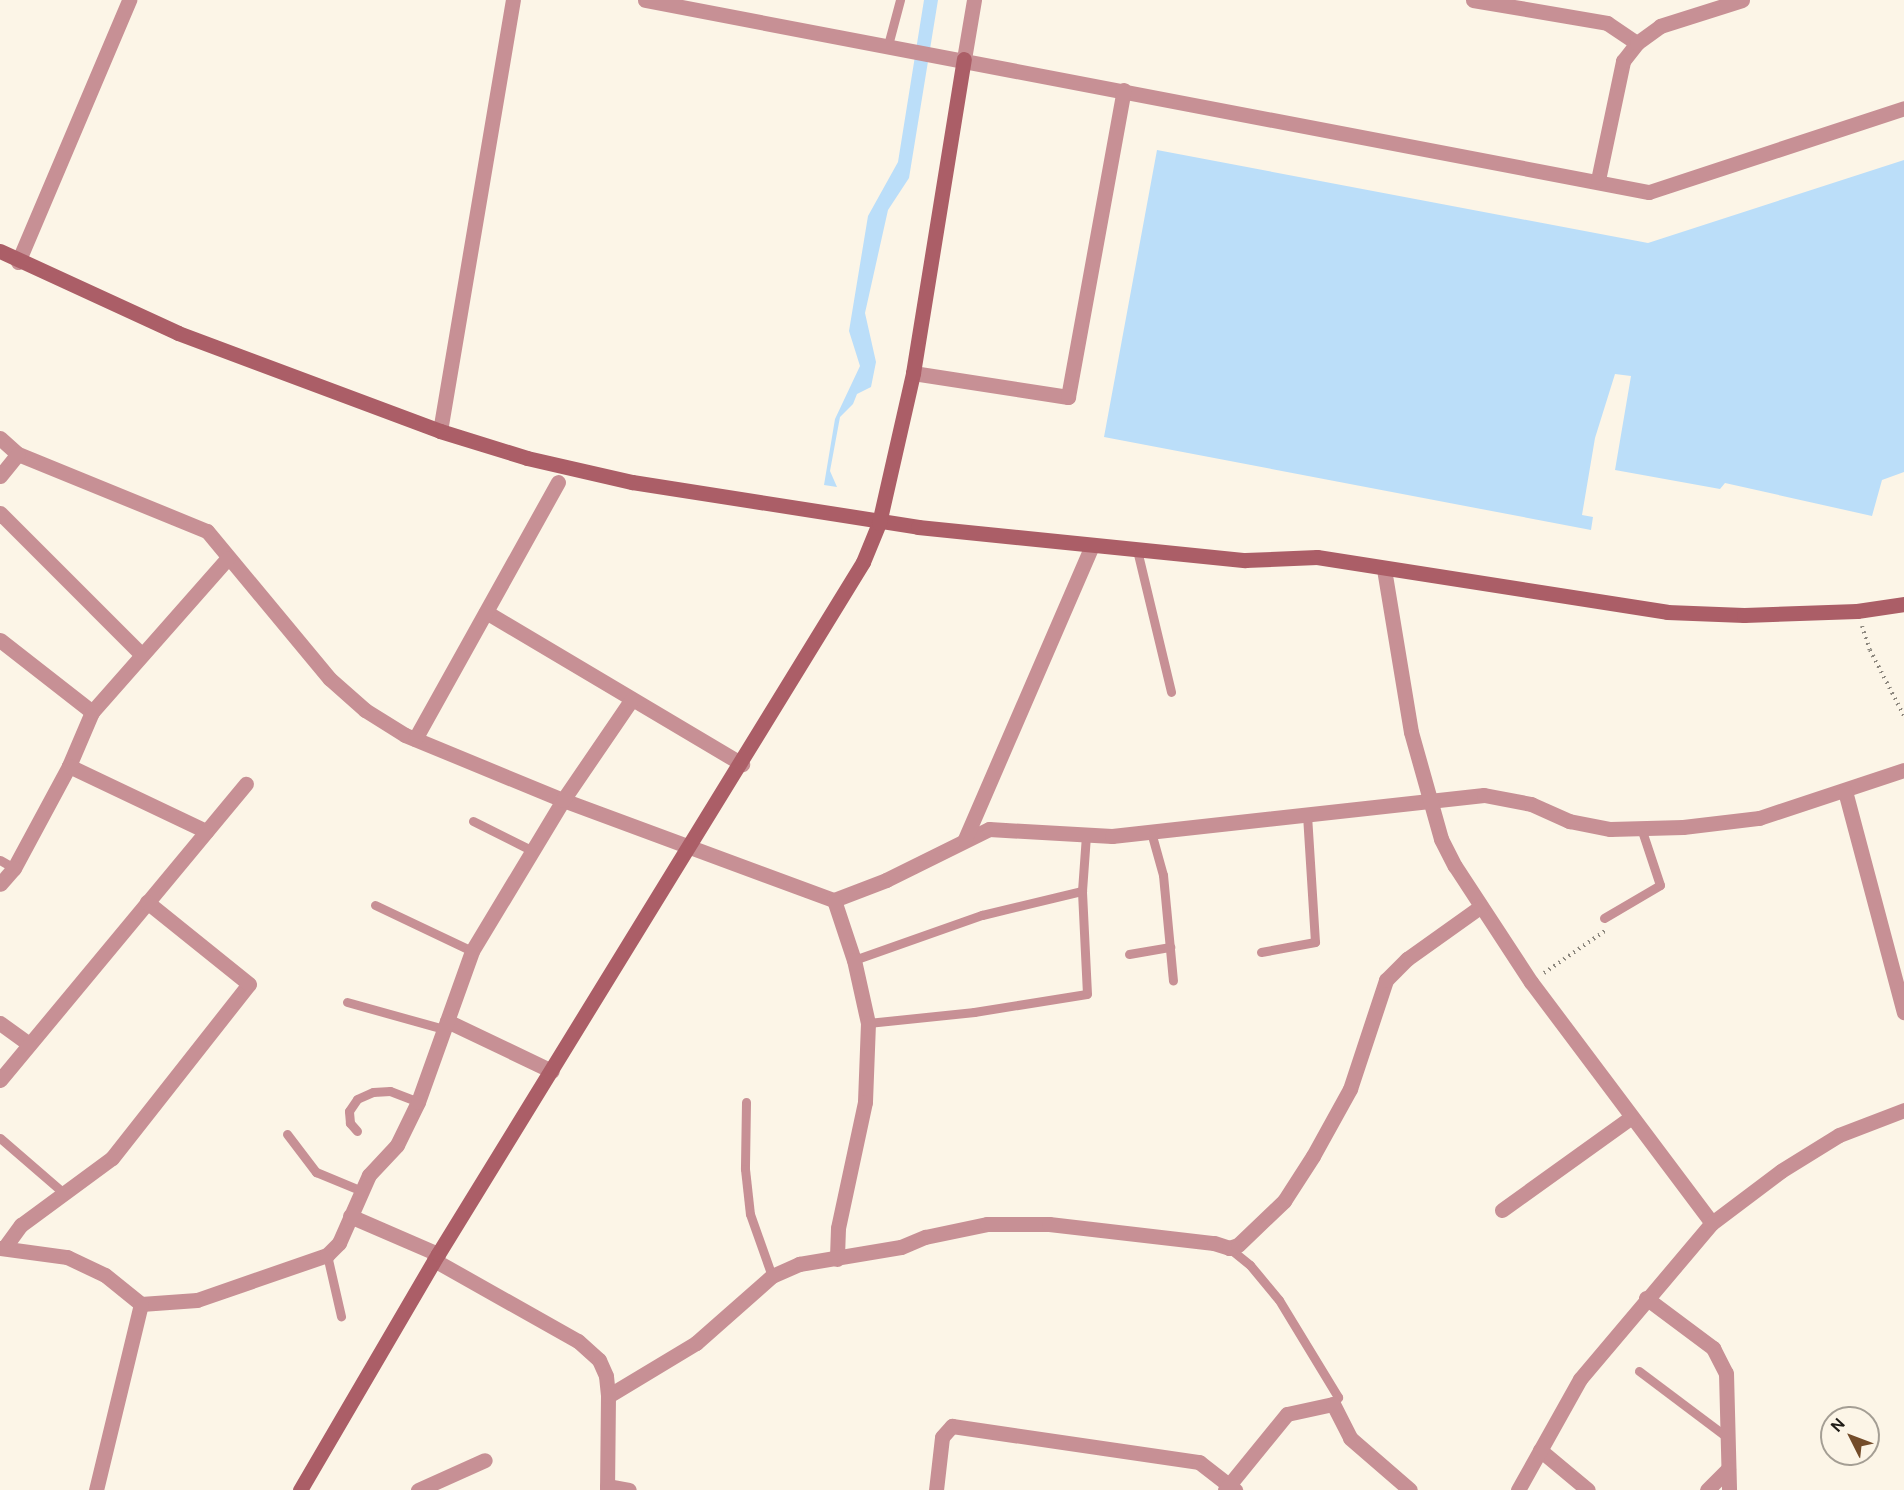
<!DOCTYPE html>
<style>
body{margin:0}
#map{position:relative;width:1904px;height:1490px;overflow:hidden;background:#fcf5e7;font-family:"DM Sans",sans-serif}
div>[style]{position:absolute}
.water>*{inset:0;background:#bbdef9}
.path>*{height:4px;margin-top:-2px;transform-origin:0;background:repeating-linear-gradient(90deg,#8c877e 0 1.5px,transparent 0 6px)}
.lane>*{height:9px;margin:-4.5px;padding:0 4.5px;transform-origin:4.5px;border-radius:4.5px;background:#c79095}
.street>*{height:15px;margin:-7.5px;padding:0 7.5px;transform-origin:7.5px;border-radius:7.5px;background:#c79095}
.secondary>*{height:15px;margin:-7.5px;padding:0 7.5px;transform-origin:7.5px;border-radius:7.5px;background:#ab5e67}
span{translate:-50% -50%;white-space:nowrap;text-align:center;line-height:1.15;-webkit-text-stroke:4.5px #fcf5e7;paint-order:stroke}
.north{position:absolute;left:1820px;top:1406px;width:60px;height:60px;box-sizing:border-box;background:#fcf5e7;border:2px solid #a49e94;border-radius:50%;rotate:312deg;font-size:16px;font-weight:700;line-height:24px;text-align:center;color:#1f1c17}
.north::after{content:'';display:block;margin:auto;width:21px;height:27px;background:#734c2a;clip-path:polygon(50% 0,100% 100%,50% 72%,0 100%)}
</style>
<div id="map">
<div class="water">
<i style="clip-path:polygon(924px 0,938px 0,909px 178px,888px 210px,865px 313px,876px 362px,871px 387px,857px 394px,853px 404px,840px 417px,830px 471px,837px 487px,824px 485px,835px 419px,860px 366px,849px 331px,868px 216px,898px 162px)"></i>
<i style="clip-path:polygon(1157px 150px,1648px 243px,1904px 160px,1904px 472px,1882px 480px,1872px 516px,1725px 483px,1720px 489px,1615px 470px,1631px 376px,1615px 374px,1595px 438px,1582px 515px,1593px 517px,1591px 530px,1104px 437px)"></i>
</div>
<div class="path">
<i style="left:1862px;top:626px;width:25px;rotate:72deg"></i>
<i style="left:1870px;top:650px;width:74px;rotate:62.7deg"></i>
<i style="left:1544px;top:973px;width:75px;rotate:-34.7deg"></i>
</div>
<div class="lane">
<i style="left:888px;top:45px;width:47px;rotate:-75.1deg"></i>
<i style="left:1137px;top:550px;width:146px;rotate:76.5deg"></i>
<i style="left:473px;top:821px;width:65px;rotate:26.6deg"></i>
<i style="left:1151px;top:832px;width:45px;rotate:74.4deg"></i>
<i style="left:1163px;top:875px;width:106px;rotate:84.6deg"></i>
<i style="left:0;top:860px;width:16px;rotate:30deg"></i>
<i style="left:375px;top:905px;width:107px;rotate:25.4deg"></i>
<i style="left:1604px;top:918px;width:65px;rotate:-30.5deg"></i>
<i style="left:1660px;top:885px;width:60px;rotate:-108.4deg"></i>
<i style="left:1261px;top:952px;width:55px;rotate:-10.5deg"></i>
<i style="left:1315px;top:942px;width:127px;rotate:-93.6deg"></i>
<i style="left:1129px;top:954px;width:42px;rotate:-9.7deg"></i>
<i style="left:854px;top:960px;width:136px;rotate:-19.4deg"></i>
<i style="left:982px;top:915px;width:103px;rotate:-13.5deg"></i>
<i style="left:347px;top:1002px;width:101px;rotate:15.6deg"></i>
<i style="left:868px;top:1023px;width:107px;rotate:-5.9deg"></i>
<i style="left:974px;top:1012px;width:114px;rotate:-9.1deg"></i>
<i style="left:1087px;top:994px;width:103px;rotate:-92.8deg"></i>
<i style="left:1082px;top:891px;width:56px;rotate:-85.9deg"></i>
<i style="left:746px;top:1102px;width:67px;rotate:90.9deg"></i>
<i style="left:745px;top:1169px;width:45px;rotate:83.7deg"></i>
<i style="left:750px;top:1214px;width:66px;rotate:70.5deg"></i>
<i style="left:357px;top:1131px;width:11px;rotate:-131deg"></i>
<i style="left:350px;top:1123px;width:12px;rotate:-95deg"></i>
<i style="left:349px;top:1111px;width:14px;rotate:-56deg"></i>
<i style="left:357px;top:1099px;width:17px;rotate:-24deg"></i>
<i style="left:373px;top:1092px;width:17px;rotate:-3deg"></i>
<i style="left:390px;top:1091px;width:30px;rotate:21deg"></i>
<i style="left:287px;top:1134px;width:48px;rotate:52.7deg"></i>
<i style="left:316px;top:1172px;width:50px;rotate:22.4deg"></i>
<i style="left:0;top:1138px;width:87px;rotate:40.8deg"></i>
<i style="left:1229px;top:1248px;width:27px;rotate:39deg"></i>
<i style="left:1250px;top:1265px;width:45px;rotate:50.4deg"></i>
<i style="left:1279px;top:1300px;width:114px;rotate:58.7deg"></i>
<i style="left:1338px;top:1397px;width:9px;rotate:126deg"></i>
<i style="left:327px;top:1255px;width:63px;rotate:77.1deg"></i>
<i style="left:1639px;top:1371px;width:110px;rotate:36.9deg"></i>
</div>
<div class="street">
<i style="left:645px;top:0;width:1022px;rotate:10.83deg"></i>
<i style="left:1649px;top:192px;width:268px;rotate:-18.2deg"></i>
<i style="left:1473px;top:0;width:136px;rotate:9.7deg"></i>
<i style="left:1607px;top:23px;width:36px;rotate:34deg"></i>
<i style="left:964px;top:59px;width:60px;rotate:-80.4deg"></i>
<i style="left:1598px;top:180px;width:122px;rotate:-78.1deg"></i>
<i style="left:1623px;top:61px;width:23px;rotate:-52deg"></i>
<i style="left:1637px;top:43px;width:29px;rotate:-36deg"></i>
<i style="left:1660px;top:26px;width:86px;rotate:-17.6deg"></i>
<i style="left:18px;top:262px;width:285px;rotate:-67deg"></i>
<i style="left:913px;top:373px;width:157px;rotate:8.8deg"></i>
<i style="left:1068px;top:397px;width:312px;rotate:-79.7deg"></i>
<i style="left:440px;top:431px;width:437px;rotate:-80.4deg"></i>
<i style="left:0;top:438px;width:24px;rotate:42deg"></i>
<i style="left:18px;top:454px;width:204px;rotate:22.2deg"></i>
<i style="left:207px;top:531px;width:192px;rotate:50.3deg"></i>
<i style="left:330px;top:679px;width:47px;rotate:41.5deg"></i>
<i style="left:365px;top:710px;width:47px;rotate:32deg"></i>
<i style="left:405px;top:735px;width:171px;rotate:22.4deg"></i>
<i style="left:563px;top:800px;width:289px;rotate:20.3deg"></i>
<i style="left:834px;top:900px;width:56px;rotate:-21deg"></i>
<i style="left:886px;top:880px;width:115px;rotate:-26.3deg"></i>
<i style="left:989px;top:829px;width:123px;rotate:3.3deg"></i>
<i style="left:1112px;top:836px;width:374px;rotate:-6.3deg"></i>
<i style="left:1484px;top:795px;width:48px;rotate:10.8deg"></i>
<i style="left:1531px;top:804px;width:42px;rotate:24.1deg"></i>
<i style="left:1569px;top:821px;width:42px;rotate:11deg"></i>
<i style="left:1610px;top:829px;width:73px;rotate:-1.6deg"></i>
<i style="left:1683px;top:827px;width:77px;rotate:-6.8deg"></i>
<i style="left:1759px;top:818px;width:153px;rotate:-18.3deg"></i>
<i style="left:0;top:476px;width:28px;rotate:-51deg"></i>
<i style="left:0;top:513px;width:198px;rotate:45deg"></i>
<i style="left:1384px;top:569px;width:165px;rotate:80.6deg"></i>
<i style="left:1411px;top:732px;width:111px;rotate:74.3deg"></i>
<i style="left:1441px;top:839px;width:30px;rotate:63deg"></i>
<i style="left:1455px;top:866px;width:139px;rotate:56.8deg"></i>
<i style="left:1531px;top:982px;width:301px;rotate:53.1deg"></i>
<i style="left:486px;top:612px;width:298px;rotate:30.7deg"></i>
<i style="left:0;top:640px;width:117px;rotate:38deg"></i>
<i style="left:92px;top:712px;width:59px;rotate:113.1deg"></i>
<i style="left:69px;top:766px;width:116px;rotate:118.3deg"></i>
<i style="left:14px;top:868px;width:21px;rotate:131deg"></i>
<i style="left:92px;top:712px;width:205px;rotate:-48.6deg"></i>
<i style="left:415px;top:739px;width:294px;rotate:-60.9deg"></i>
<i style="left:69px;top:766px;width:152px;rotate:25.4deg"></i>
<i style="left:1845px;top:791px;width:229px;rotate:75.1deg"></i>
<i style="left:965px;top:839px;width:319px;rotate:-66.6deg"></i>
<i style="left:834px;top:900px;width:63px;rotate:71.6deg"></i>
<i style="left:854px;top:960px;width:65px;rotate:77.5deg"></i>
<i style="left:868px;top:1023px;width:79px;rotate:92.2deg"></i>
<i style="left:865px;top:1102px;width:129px;rotate:102.1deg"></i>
<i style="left:838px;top:1228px;width:31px;rotate:92deg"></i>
<i style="left:447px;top:1021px;width:116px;rotate:25.5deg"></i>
<i style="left:0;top:1023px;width:36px;rotate:36deg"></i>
<i style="left:0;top:1080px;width:385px;rotate:-50.3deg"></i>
<i style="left:1502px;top:1210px;width:158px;rotate:-35.7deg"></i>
<i style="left:350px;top:1216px;width:96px;rotate:23.4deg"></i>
<i style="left:0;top:1248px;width:68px;rotate:7.7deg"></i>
<i style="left:67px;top:1257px;width:42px;rotate:25.3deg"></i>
<i style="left:105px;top:1275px;width:46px;rotate:38.9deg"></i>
<i style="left:141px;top:1304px;width:56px;rotate:-4.1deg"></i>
<i style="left:197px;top:1300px;width:138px;rotate:-19.1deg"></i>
<i style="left:327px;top:1255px;width:17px;rotate:-45deg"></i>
<i style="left:339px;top:1243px;width:74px;rotate:-66.2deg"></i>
<i style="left:369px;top:1175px;width:41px;rotate:-47deg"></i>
<i style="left:397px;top:1145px;width:48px;rotate:-64deg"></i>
<i style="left:418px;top:1102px;width:160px;rotate:-70.3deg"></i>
<i style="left:472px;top:951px;width:176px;rotate:-58.9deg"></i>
<i style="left:563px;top:800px;width:122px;rotate:-55.7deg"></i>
<i style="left:4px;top:1248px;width:29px;rotate:-54deg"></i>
<i style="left:21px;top:1225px;width:113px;rotate:-36.4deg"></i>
<i style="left:112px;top:1158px;width:221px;rotate:-51.8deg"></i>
<i style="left:249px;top:984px;width:131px;rotate:-141.2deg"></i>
<i style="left:434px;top:1260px;width:165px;rotate:29.4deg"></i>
<i style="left:578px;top:1341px;width:28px;rotate:42deg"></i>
<i style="left:599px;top:1360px;width:17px;rotate:66deg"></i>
<i style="left:606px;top:1376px;width:20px;rotate:84deg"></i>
<i style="left:608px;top:1396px;width:94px;rotate:90.6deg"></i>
<i style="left:1646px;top:1298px;width:84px;rotate:36.7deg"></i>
<i style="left:1713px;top:1348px;width:28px;rotate:63deg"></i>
<i style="left:1726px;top:1373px;width:117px;rotate:88.5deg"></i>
<i style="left:608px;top:1396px;width:103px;rotate:-31.1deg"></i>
<i style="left:696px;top:1343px;width:101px;rotate:-41.4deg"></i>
<i style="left:772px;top:1276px;width:30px;rotate:-24deg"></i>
<i style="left:799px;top:1264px;width:103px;rotate:-9.5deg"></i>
<i style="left:901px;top:1247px;width:26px;rotate:-23deg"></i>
<i style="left:925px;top:1237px;width:63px;rotate:-11.8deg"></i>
<i style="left:987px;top:1224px;width:62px"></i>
<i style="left:1049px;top:1224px;width:166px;rotate:6.6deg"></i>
<i style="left:1214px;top:1243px;width:16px;rotate:18deg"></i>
<i style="left:1229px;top:1248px;width:9px;rotate:-18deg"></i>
<i style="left:1238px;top:1245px;width:64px;rotate:-43.7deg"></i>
<i style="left:1284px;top:1201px;width:54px;rotate:-57.2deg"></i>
<i style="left:1313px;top:1156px;width:77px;rotate:-61.1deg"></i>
<i style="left:1350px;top:1089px;width:115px;rotate:-71.7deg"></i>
<i style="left:1386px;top:980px;width:30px;rotate:-45deg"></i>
<i style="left:1407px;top:959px;width:90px;rotate:-35.5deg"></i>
<i style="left:1540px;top:1450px;width:62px;rotate:39.8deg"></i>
<i style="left:607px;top:1486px;width:22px;rotate:10deg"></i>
<i style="left:96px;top:1490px;width:191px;rotate:-76.4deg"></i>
<i style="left:418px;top:1490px;width:73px;rotate:-24.1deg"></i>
<i style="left:936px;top:1490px;width:53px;rotate:-83.5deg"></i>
<i style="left:942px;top:1437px;width:15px;rotate:-48deg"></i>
<i style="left:952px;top:1426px;width:250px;rotate:8.3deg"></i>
<i style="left:1199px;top:1462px;width:46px;rotate:37.9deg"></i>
<i style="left:1225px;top:1490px;width:98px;rotate:-50.8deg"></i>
<i style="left:1287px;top:1414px;width:47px;rotate:-12.3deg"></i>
<i style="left:1333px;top:1404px;width:38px;rotate:63deg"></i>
<i style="left:1350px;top:1438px;width:79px;rotate:40.9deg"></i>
<i style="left:1518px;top:1490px;width:127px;rotate:-60.8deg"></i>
<i style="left:1580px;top:1379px;width:204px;rotate:-49.8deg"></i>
<i style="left:1712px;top:1223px;width:86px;rotate:-37deg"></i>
<i style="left:1781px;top:1171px;width:68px;rotate:-31.8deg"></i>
<i style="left:1839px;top:1135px;width:70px;rotate:-21deg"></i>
<i style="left:1707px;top:1490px;width:30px;rotate:-45deg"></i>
</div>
<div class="secondary">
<i style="left:0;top:251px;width:196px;rotate:24.7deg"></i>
<i style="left:178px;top:333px;width:280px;rotate:20.5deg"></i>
<i style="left:440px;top:431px;width:91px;rotate:17.2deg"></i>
<i style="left:527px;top:458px;width:108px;rotate:12.9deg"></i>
<i style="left:632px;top:482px;width:290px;rotate:8.9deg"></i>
<i style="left:918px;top:527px;width:329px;rotate:5.8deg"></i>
<i style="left:1245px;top:560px;width:72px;rotate:-2.4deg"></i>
<i style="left:1317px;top:557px;width:354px;rotate:8.9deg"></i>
<i style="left:1667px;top:612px;width:77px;rotate:2.2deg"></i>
<i style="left:1744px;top:615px;width:113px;rotate:-2deg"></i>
<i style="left:1857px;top:611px;width:48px;rotate:-8.5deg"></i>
<i style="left:300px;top:1490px;width:273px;rotate:-59.7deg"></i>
<i style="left:438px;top:1254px;width:812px;rotate:-58.44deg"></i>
<i style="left:863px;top:562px;width:42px;rotate:-67.7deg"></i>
<i style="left:879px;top:523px;width:154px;rotate:-77.2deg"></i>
<i style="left:913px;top:373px;width:318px;rotate:-80.8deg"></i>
</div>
<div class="north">N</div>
</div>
